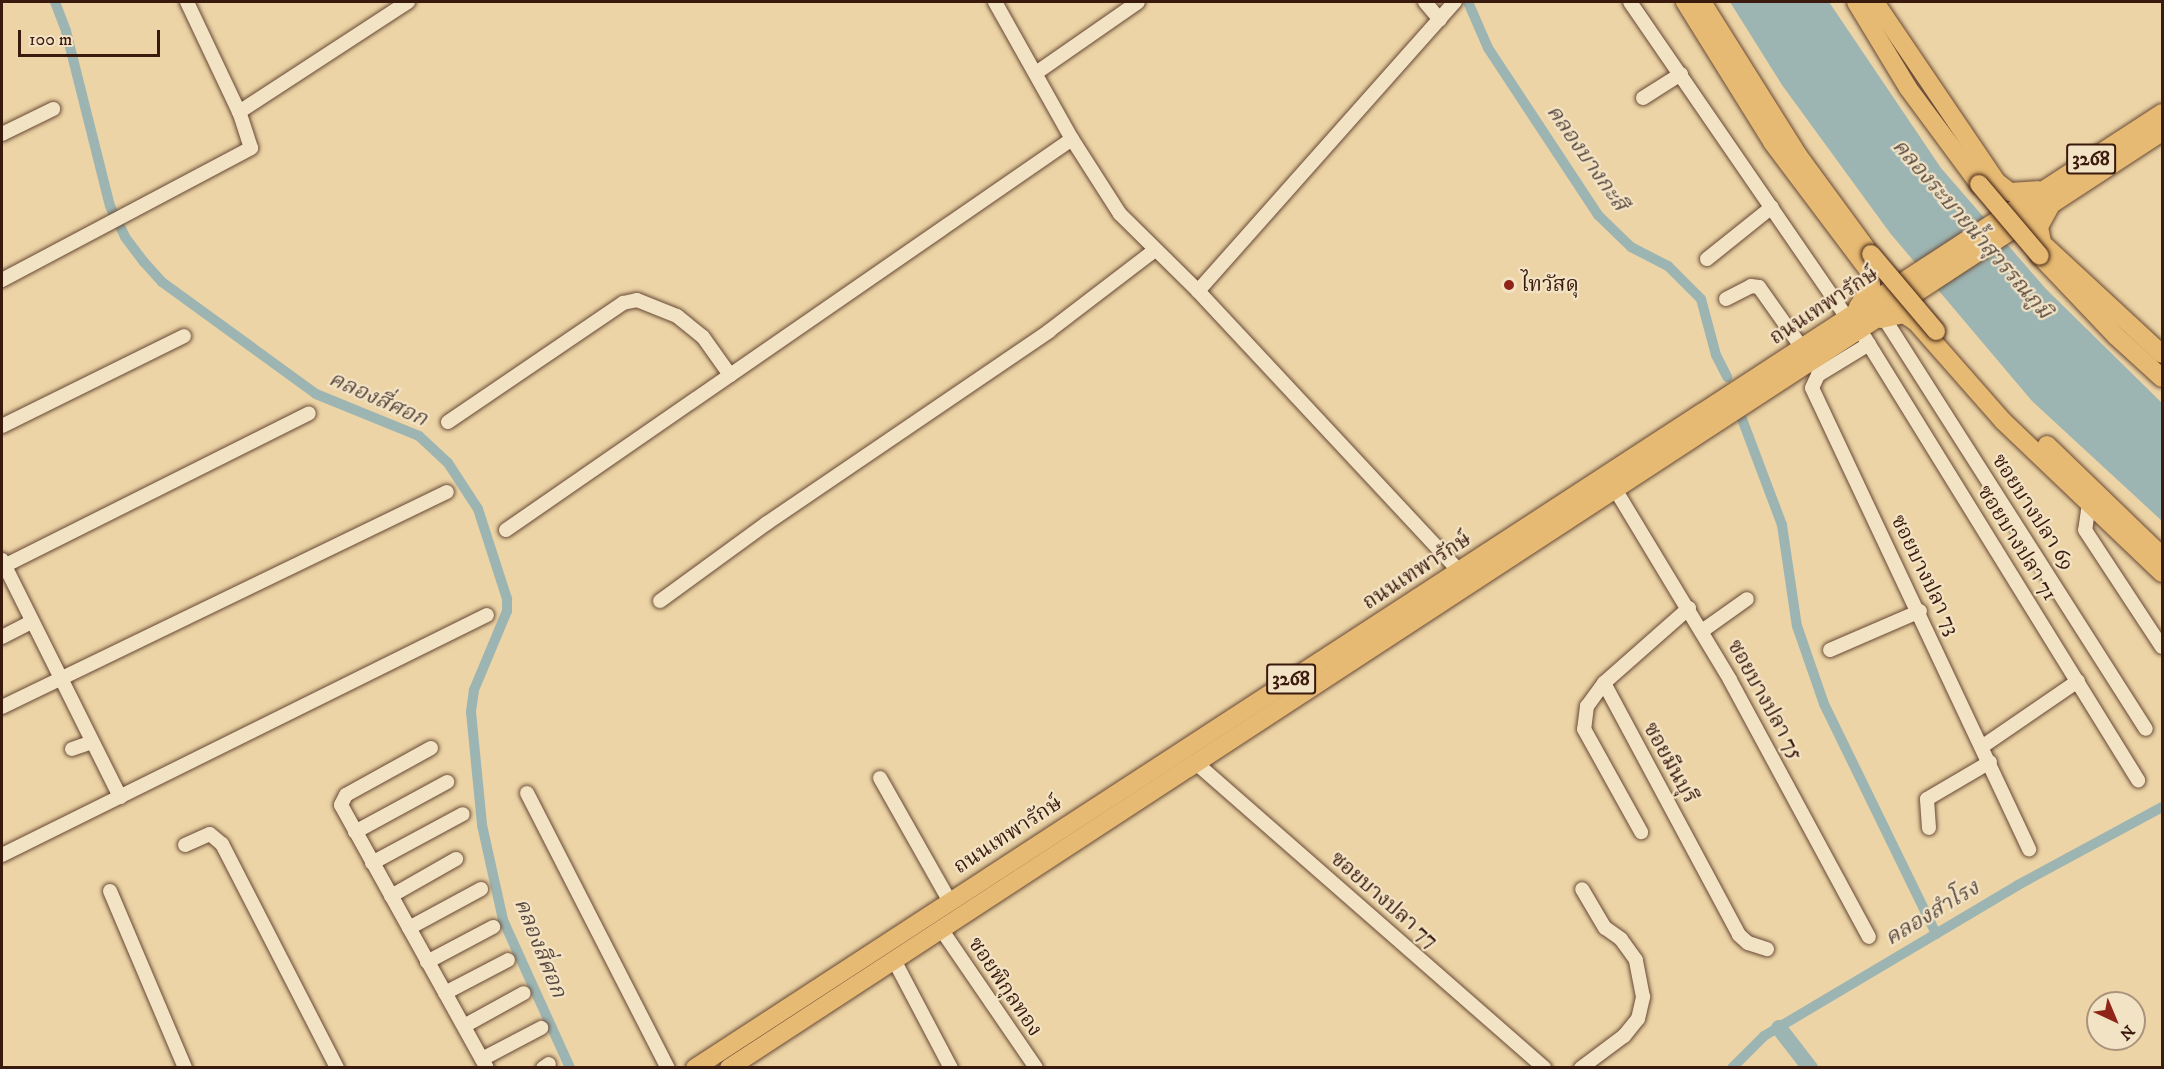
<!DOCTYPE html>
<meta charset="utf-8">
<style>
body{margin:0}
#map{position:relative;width:2164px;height:1069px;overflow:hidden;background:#ecd4a6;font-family:"IM FELL DW Pica","Noto Serif Thai",serif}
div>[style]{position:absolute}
.water>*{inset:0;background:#9db5b2}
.canal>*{height:10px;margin:-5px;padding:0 5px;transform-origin:5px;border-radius:5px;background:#9db5b2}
.river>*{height:16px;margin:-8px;padding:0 8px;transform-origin:8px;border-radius:8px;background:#9db5b2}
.roads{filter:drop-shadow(0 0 2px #674834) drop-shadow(0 0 2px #674834)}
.minor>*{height:14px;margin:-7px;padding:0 7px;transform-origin:7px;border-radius:7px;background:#f3e3c5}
.major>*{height:18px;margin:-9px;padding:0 9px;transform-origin:9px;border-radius:9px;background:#e6ba73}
.bridges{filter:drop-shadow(0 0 2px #3b1a0e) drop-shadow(0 0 2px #3b1a0e)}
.major-bridge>*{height:18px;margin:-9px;padding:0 9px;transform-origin:9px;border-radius:9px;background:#e6ba73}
.dots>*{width:16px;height:16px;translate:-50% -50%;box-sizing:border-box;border:3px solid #f3e3c5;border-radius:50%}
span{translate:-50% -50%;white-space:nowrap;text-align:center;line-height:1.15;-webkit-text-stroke:4.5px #f3e3c5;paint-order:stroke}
.shield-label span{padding:2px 4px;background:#f3e3c5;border:2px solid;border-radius:4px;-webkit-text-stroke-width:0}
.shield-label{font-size:20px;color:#3b1a0e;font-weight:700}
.poi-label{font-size:21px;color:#3b1a0e}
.left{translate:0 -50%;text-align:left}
.street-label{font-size:21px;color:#3b1a0e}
.water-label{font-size:22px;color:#58483f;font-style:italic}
.frame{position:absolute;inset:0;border:3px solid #3b1a0e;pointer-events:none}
.north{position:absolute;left:2086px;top:991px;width:60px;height:60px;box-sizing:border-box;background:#f3e3c5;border:2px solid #a9937c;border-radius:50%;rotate:136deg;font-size:16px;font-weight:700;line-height:24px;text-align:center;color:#3b1a0e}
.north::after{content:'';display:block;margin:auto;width:21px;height:27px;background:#8f2418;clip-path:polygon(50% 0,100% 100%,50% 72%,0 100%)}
.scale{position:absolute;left:18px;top:30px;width:142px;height:27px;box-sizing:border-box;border:3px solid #3b1a0e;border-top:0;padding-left:8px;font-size:18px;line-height:21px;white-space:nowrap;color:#3b1a0e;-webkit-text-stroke:4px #f3e3c5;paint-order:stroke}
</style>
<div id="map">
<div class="water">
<i style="clip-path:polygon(1730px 2px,1829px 2px,1941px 168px,2046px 289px,2162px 403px,2162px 521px,2032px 401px,1890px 233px,1782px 85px)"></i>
</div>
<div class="canal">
<i style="left:55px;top:2px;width:31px;rotate:69deg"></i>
<i style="left:66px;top:31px;width:180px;rotate:75.9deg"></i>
<i style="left:110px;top:206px;width:34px;rotate:64deg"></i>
<i style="left:125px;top:237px;width:31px;rotate:53deg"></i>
<i style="left:144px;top:262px;width:27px;rotate:48deg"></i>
<i style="left:162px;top:282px;width:190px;rotate:36deg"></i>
<i style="left:316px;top:394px;width:111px;rotate:22.2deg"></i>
<i style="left:419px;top:436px;width:40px;rotate:43deg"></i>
<i style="left:448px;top:463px;width:55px;rotate:56.9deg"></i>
<i style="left:478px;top:509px;width:95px;rotate:72.1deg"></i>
<i style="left:507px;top:599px;width:12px;rotate:90deg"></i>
<i style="left:507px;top:611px;width:86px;rotate:112.7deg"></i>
<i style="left:474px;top:690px;width:22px;rotate:98deg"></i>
<i style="left:471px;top:712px;width:114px;rotate:84.4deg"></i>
<i style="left:482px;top:825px;width:97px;rotate:77.5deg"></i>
<i style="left:503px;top:920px;width:162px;rotate:65.6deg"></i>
<i style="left:1468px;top:2px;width:50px;rotate:66.5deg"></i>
<i style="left:1488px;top:48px;width:200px;rotate:56.6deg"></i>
<i style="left:1598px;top:215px;width:46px;rotate:44.1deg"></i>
<i style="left:1631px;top:247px;width:42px;rotate:27.2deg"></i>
<i style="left:1668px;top:266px;width:47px;rotate:45deg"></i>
<i style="left:1701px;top:299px;width:58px;rotate:75deg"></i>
<i style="left:1716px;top:355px;width:25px;rotate:63deg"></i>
<i style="left:1742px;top:419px;width:113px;rotate:69.3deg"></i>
<i style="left:1782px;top:525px;width:102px;rotate:81.6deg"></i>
<i style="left:1797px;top:626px;width:83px;rotate:70.9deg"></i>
<i style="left:1824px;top:704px;width:256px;rotate:64deg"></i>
<i style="left:1732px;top:1068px;width:45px;rotate:-45deg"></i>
<i style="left:1764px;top:1036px;width:295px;rotate:-30.7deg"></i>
<i style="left:2018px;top:885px;width:164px;rotate:-28.4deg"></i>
</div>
<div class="river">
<i style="left:1779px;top:1028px;width:51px;rotate:52.2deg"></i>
</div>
<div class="roads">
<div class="minor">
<i style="left:995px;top:2px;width:157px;rotate:60.7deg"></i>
<i style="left:1072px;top:139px;width:89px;rotate:57.4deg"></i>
<i style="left:1120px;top:214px;width:110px;rotate:44.6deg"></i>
<i style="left:1198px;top:291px;width:383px;rotate:47deg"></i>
<i style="left:1425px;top:2px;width:23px;rotate:50deg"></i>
<i style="left:1630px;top:2px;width:383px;rotate:55.5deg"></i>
<i style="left:1036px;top:73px;width:124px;rotate:-34.8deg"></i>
<i style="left:1643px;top:98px;width:45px;rotate:-32.3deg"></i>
<i style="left:239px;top:112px;width:202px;rotate:-33.1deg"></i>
<i style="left:2px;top:134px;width:57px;rotate:-26.1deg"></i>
<i style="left:1707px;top:259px;width:83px;rotate:-38.7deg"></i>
<i style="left:2px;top:280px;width:282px;rotate:-27.9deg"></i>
<i style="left:251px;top:148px;width:38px;rotate:-108deg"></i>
<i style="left:239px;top:112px;width:122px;rotate:-115.3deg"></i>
<i style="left:1198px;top:291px;width:387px;rotate:-48.4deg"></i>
<i style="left:1726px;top:299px;width:28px;rotate:-27deg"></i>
<i style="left:1751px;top:286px;width:8px;rotate:7deg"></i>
<i style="left:1759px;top:287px;width:75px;rotate:54.8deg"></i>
<i style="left:1884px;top:318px;width:487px;rotate:57.5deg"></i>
<i style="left:1865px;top:338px;width:520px;rotate:58.3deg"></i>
<i style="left:1869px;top:344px;width:60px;rotate:148.7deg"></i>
<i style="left:1818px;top:375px;width:14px;rotate:115deg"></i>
<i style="left:1812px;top:388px;width:510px;rotate:64.79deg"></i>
<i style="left:448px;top:422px;width:212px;rotate:-34.2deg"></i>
<i style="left:623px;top:303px;width:14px;rotate:-12deg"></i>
<i style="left:637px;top:300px;width:43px;rotate:21.8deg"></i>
<i style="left:677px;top:316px;width:33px;rotate:39deg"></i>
<i style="left:703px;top:337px;width:47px;rotate:54.6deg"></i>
<i style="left:2px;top:426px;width:203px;rotate:-26.3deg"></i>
<i style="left:1615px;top:489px;width:223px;rotate:58.9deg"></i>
<i style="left:1730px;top:680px;width:292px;rotate:61.6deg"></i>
<i style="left:2089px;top:503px;width:27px;rotate:98deg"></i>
<i style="left:2085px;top:530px;width:140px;rotate:56.7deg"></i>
<i style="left:506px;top:530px;width:688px;rotate:-34.64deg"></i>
<i style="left:2px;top:560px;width:265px;rotate:63.5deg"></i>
<i style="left:2px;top:567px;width:343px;rotate:-26.6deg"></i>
<i style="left:660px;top:601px;width:132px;rotate:-36.1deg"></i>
<i style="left:767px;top:523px;width:341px;rotate:-34.2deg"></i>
<i style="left:1049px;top:331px;width:133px;rotate:-37.4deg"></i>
<i style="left:1689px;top:608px;width:113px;rotate:138.6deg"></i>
<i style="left:1604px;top:683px;width:286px;rotate:61.8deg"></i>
<i style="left:1739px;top:935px;width:12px;rotate:42deg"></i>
<i style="left:1748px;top:943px;width:20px;rotate:18deg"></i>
<i style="left:1702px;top:631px;width:55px;rotate:-35.4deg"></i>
<i style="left:2px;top:637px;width:34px;rotate:-27deg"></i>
<i style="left:1830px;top:650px;width:98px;rotate:-23.4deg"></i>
<i style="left:1604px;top:683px;width:29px;rotate:126deg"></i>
<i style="left:1587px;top:706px;width:23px;rotate:97deg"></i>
<i style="left:1584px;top:729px;width:118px;rotate:61deg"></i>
<i style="left:2px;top:707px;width:494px;rotate:-25.8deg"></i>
<i style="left:1983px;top:746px;width:115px;rotate:-34.4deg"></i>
<i style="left:431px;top:748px;width:97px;rotate:151.1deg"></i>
<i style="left:346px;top:795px;width:11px;rotate:117deg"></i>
<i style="left:341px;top:805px;width:301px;rotate:61deg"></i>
<i style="left:72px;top:749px;width:21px;rotate:-19deg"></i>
<i style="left:1196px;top:763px;width:463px;rotate:41.2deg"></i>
<i style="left:880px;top:778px;width:140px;rotate:60.5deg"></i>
<i style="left:527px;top:793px;width:309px;rotate:62.9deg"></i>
<i style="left:1929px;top:828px;width:29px;rotate:-94deg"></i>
<i style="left:1927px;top:799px;width:73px;rotate:-30.4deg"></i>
<i style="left:355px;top:832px;width:105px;rotate:-28.5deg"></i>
<i style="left:185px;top:845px;width:27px;rotate:-24deg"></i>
<i style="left:210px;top:834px;width:16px;rotate:40deg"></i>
<i style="left:222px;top:844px;width:252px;rotate:62.8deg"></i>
<i style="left:2px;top:855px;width:541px;rotate:-26.33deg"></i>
<i style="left:372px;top:863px;width:103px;rotate:-28.3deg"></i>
<i style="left:110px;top:891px;width:192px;rotate:67deg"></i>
<i style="left:391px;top:896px;width:75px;rotate:-29.6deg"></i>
<i style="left:409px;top:928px;width:82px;rotate:-28.4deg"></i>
<i style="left:941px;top:929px;width:168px;rotate:55.6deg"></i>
<i style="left:894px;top:960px;width:122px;rotate:62.2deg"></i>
<i style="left:427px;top:962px;width:75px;rotate:-27.9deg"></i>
<i style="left:445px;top:993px;width:71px;rotate:-27.6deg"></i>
<i style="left:464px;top:1026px;width:68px;rotate:-28.8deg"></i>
<i style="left:482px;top:1059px;width:67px;rotate:-27.7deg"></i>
<i style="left:543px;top:1068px;width:7px;rotate:-34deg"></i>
<i style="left:1581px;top:1068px;width:54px;rotate:-36.7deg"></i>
<i style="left:1624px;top:1036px;width:22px;rotate:-51deg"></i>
<i style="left:1638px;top:1019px;width:23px;rotate:-77deg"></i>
<i style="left:1643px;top:997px;width:38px;rotate:-101deg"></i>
<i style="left:1636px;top:960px;width:26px;rotate:-126deg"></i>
<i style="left:1621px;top:939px;width:19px;rotate:-145deg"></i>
<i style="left:1605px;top:928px;width:45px;rotate:-120.5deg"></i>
</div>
<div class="major">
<i style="left:1685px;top:2px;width:165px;rotate:58.1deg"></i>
<i style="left:1772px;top:142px;width:165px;rotate:53.1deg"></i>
<i style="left:1871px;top:274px;width:12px;rotate:90deg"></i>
<i style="left:1871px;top:286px;width:25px;rotate:122deg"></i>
<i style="left:1702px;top:2px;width:181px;rotate:57.9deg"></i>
<i style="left:1798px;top:155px;width:115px;rotate:53.8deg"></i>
<i style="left:1856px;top:2px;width:100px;rotate:58.8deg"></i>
<i style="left:1908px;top:88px;width:119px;rotate:53.5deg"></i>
<i style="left:1875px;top:2px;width:217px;rotate:55.9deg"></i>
<i style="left:1997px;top:182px;width:16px;rotate:38deg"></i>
<i style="left:2010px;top:192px;width:27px;rotate:-4deg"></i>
<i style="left:2051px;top:205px;width:25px;rotate:119deg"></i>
<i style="left:2039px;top:227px;width:16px;rotate:79deg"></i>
<i style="left:2042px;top:243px;width:163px;rotate:42.8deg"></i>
<i style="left:2040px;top:256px;width:110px;rotate:46.5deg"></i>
<i style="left:2116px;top:336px;width:62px;rotate:42.4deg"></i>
<i style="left:1881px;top:319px;width:24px;rotate:-12deg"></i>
<i style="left:1904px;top:314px;width:14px;rotate:34deg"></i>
<i style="left:1916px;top:322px;width:132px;rotate:48.7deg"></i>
<i style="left:2003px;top:421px;width:220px;rotate:43.7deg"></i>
<i style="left:2047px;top:445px;width:160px;rotate:44deg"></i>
<i style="left:695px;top:1068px;width:1750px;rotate:-33.06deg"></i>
<i style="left:729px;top:1068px;width:1712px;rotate:-33.15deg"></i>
</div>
</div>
<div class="bridges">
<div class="major-bridge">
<i style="left:1979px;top:184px;width:94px;rotate:49.7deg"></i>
<i style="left:1871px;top:254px;width:101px;rotate:49.8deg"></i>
</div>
</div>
<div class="dots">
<i style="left:1509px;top:285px;background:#8f2418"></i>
</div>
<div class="shield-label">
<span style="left:2091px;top:159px">3268</span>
<span style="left:1291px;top:679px">3268</span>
</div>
<div class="poi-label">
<span class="left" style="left:1521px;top:285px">ไทวัสดุ</span>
</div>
<div class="street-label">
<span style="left:1824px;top:306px;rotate:-33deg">ถนนเทพารักษ์</span>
<span style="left:2033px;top:512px;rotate:57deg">ซอยบางปลา 69</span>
<span style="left:2017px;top:543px;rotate:58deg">ซอยบางปลา 71</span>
<span style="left:1417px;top:571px;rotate:-33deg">ถนนเทพารักษ์</span>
<span style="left:1925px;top:575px;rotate:64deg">ซอยบางปลา 73</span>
<span style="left:1765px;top:700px;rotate:61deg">ซอยบางปลา 75</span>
<span style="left:1670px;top:763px;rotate:61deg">ซอยมีนบุรี</span>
<span style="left:1008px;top:835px;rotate:-33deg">ถนนเทพารักษ์</span>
<span style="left:1384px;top:900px;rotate:41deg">ซอยบางปลา 77</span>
<span style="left:1005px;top:987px;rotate:56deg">ซอยพิกุลทอง</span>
</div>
<div class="water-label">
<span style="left:1587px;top:158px;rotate:55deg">คลองบางกะสี</span>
<span style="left:1972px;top:229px;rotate:49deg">คลองระบายน้ำสุวรรณภูมิ</span>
<span style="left:378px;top:399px;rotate:24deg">คลองสี่ศอก</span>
<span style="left:1932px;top:913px;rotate:-31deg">คลองสำโรง</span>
<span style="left:540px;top:948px;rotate:68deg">คลองสี่ศอก</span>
</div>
<div class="frame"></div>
<div class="north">N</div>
<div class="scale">100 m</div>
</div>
